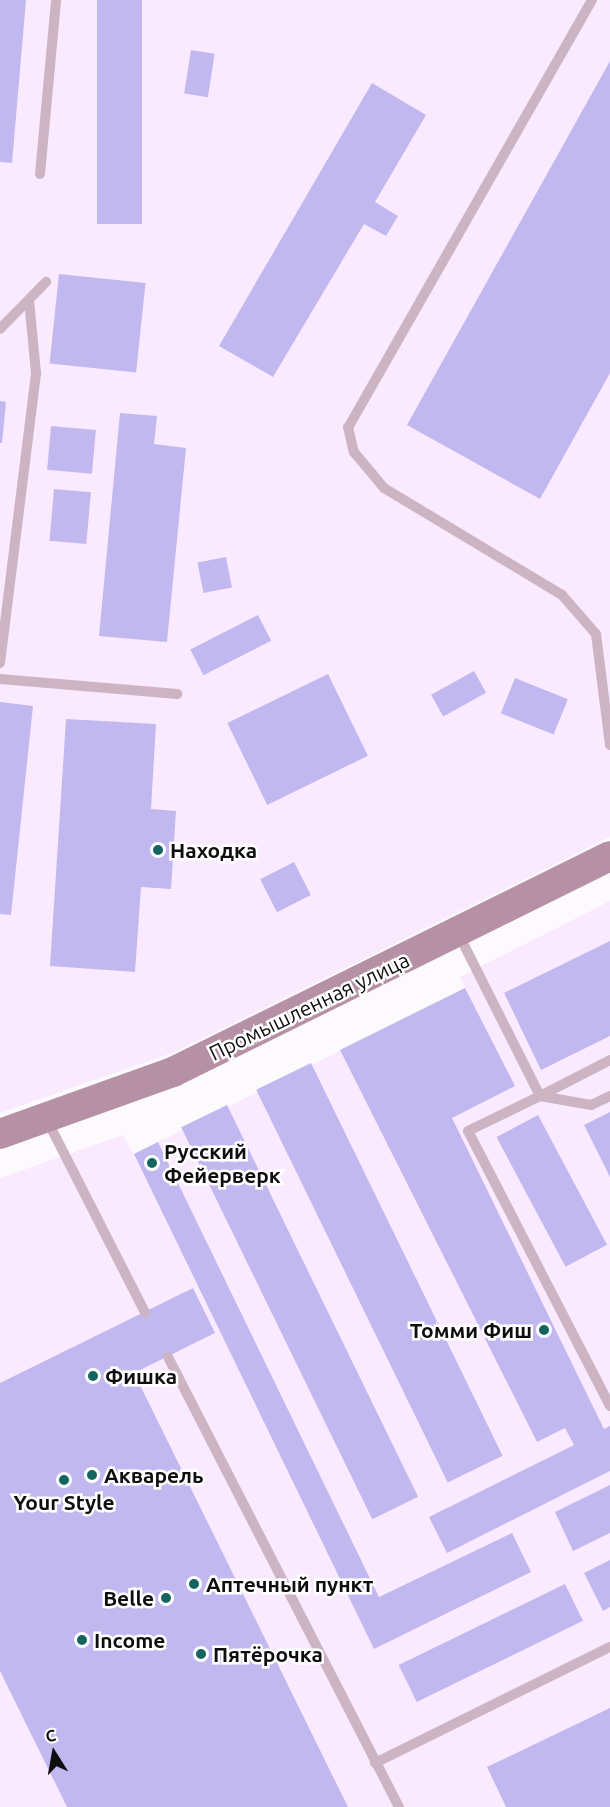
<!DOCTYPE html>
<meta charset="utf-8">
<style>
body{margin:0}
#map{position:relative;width:610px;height:1807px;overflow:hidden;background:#fcfafd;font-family:Ubuntu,sans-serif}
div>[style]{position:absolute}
.built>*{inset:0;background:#faeaff}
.building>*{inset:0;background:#c2b8f0;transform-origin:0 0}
.service>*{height:10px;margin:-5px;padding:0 5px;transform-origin:5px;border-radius:5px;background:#cdb4c2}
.secondary>*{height:30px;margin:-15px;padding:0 15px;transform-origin:15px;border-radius:15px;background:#b691a6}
.dots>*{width:16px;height:16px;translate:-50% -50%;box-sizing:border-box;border:3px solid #fff;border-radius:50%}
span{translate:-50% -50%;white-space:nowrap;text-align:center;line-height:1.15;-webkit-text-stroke:5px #fff;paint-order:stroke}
.poi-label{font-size:21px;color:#100d11;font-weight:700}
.left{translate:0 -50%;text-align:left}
.right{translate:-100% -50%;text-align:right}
.street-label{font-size:21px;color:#100d11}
.north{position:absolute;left:24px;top:1723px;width:60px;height:60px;-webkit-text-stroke:4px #fff;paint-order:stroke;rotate:349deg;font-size:16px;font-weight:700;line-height:24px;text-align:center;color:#100d11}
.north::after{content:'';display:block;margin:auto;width:21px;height:27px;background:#100d11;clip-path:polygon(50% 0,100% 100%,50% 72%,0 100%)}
</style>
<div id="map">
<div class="built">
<i style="clip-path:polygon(0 0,610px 0,610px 837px,175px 1052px,0 1113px)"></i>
<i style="clip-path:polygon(610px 901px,610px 1807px,0 1807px,0 1178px,123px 1135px,134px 1154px,465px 988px,460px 977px)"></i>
</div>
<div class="building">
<i style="clip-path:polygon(0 0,26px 0,12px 163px,0 162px)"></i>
<i style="left:97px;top:0;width:45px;height:224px"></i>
<i style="left:191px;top:50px;width:24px;height:44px;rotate:9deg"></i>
<i style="clip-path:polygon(610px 61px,610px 373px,540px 499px,407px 425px)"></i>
<i style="clip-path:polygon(372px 83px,426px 115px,375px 202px,398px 216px,386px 236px,364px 224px,273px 377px,219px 346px)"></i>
<i style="left:59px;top:274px;width:87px;height:90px;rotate:6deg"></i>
<i style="clip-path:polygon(0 401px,6px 402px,2px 443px,0 443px)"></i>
<i style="clip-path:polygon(120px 413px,157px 416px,154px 444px,186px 448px,167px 642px,99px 636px)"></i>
<i style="left:51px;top:426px;width:45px;height:44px;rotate:5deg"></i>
<i style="left:54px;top:489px;width:37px;height:52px;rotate:5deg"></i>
<i style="left:226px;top:557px;width:31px;height:29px;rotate:79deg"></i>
<i style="left:258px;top:615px;width:29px;height:76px;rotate:63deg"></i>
<i style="left:474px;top:671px;width:25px;height:49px;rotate:61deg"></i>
<i style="left:328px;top:674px;width:91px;height:112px;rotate:64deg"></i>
<i style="left:515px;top:678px;width:57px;height:38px;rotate:22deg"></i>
<i style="clip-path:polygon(0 702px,33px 706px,11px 915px,0 914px)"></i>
<i style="clip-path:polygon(66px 719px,156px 724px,151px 809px,176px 811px,171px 889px,141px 887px,135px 972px,50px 966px)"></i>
<i style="left:294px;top:862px;width:37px;height:38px;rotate:63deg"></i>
<i style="clip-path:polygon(610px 941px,610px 1036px,541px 1070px,504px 993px)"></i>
<i style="clip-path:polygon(465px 988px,515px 1086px,452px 1118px,604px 1429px,610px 1426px,610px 1471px,447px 1553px,429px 1517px,574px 1445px,565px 1428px,537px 1442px,340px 1050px)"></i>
<i style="left:311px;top:1063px;width:437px;height:61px;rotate:64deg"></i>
<i style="left:227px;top:1105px;width:436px;height:51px;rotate:64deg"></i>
<i style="clip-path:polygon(610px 1112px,610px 1177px,584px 1125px)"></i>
<i style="left:538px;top:1115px;width:147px;height:47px;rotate:62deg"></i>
<i style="clip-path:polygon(158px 1142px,379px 1597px,512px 1533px,531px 1572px,374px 1649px,134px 1154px)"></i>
<i style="clip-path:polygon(193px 1288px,215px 1333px,134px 1373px,348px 1807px,67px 1807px,0 1671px,0 1383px)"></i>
<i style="clip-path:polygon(610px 1485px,610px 1533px,573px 1551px,555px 1512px)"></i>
<i style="clip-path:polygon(610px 1560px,610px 1607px,603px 1611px,584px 1573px)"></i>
<i style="left:565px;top:1584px;width:41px;height:185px;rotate:64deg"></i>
<i style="clip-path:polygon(610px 1708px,610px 1807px,506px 1807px,487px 1767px)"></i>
</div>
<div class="service">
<i style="left:592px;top:0;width:492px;rotate:119.7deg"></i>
<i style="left:348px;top:427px;width:26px;rotate:77deg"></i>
<i style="left:354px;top:452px;width:47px;rotate:50.2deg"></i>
<i style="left:384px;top:488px;width:208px;rotate:31deg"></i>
<i style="left:562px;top:595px;width:52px;rotate:48.9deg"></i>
<i style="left:596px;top:634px;width:112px;rotate:82.8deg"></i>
<i style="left:40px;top:174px;width:175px;rotate:-84.7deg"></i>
<i style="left:0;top:329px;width:66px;rotate:-45.6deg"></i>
<i style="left:0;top:663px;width:292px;rotate:-82.9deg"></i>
<i style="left:36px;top:373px;width:73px;rotate:-95.5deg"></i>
<i style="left:0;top:679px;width:178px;rotate:4.8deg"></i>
<i style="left:458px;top:933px;width:182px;rotate:63.3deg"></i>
<i style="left:540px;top:1096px;width:79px;rotate:-27.2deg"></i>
<i style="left:47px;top:1120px;width:216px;rotate:63deg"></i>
<i style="left:168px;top:1357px;width:506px;rotate:62.83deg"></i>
<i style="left:610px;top:1406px;width:309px;rotate:-117.3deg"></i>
<i style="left:468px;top:1131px;width:80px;rotate:-25.9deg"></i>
<i style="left:540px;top:1096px;width:52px;rotate:10deg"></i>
<i style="left:591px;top:1105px;width:21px;rotate:-25deg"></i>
<i style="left:375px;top:1763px;width:262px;rotate:-26.3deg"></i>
</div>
<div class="secondary">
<i style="left:0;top:1134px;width:184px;rotate:-19.7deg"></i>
<i style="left:173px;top:1072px;width:487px;rotate:-26.3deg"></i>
</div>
<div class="dots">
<i style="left:158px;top:850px;background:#156460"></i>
<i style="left:152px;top:1163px;background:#156460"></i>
<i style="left:544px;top:1330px;background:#156460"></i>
<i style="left:93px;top:1376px;background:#156460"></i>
<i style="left:92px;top:1475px;background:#156460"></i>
<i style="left:64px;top:1480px;background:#156460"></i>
<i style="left:194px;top:1584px;background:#156460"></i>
<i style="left:166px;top:1598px;background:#156460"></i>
<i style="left:82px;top:1640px;background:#156460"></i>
<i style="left:201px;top:1654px;background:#156460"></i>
</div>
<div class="poi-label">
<span class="left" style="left:170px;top:850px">Находка</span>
<span class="left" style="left:164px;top:1163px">Русский<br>Фейерверк</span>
<span class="right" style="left:532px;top:1330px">Томми Фиш</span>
<span class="left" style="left:105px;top:1376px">Фишка</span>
<span class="left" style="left:104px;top:1475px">Акварель</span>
<span style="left:64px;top:1502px">Your Style</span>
<span class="left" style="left:206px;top:1584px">Аптечный пункт</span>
<span class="right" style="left:154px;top:1598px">Belle</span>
<span class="left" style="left:94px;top:1640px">Income</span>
<span class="left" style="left:213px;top:1654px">Пятёрочка</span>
</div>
<div class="street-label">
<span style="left:309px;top:1006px;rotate:-26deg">Промышленная улица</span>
</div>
<div class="north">С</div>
</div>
